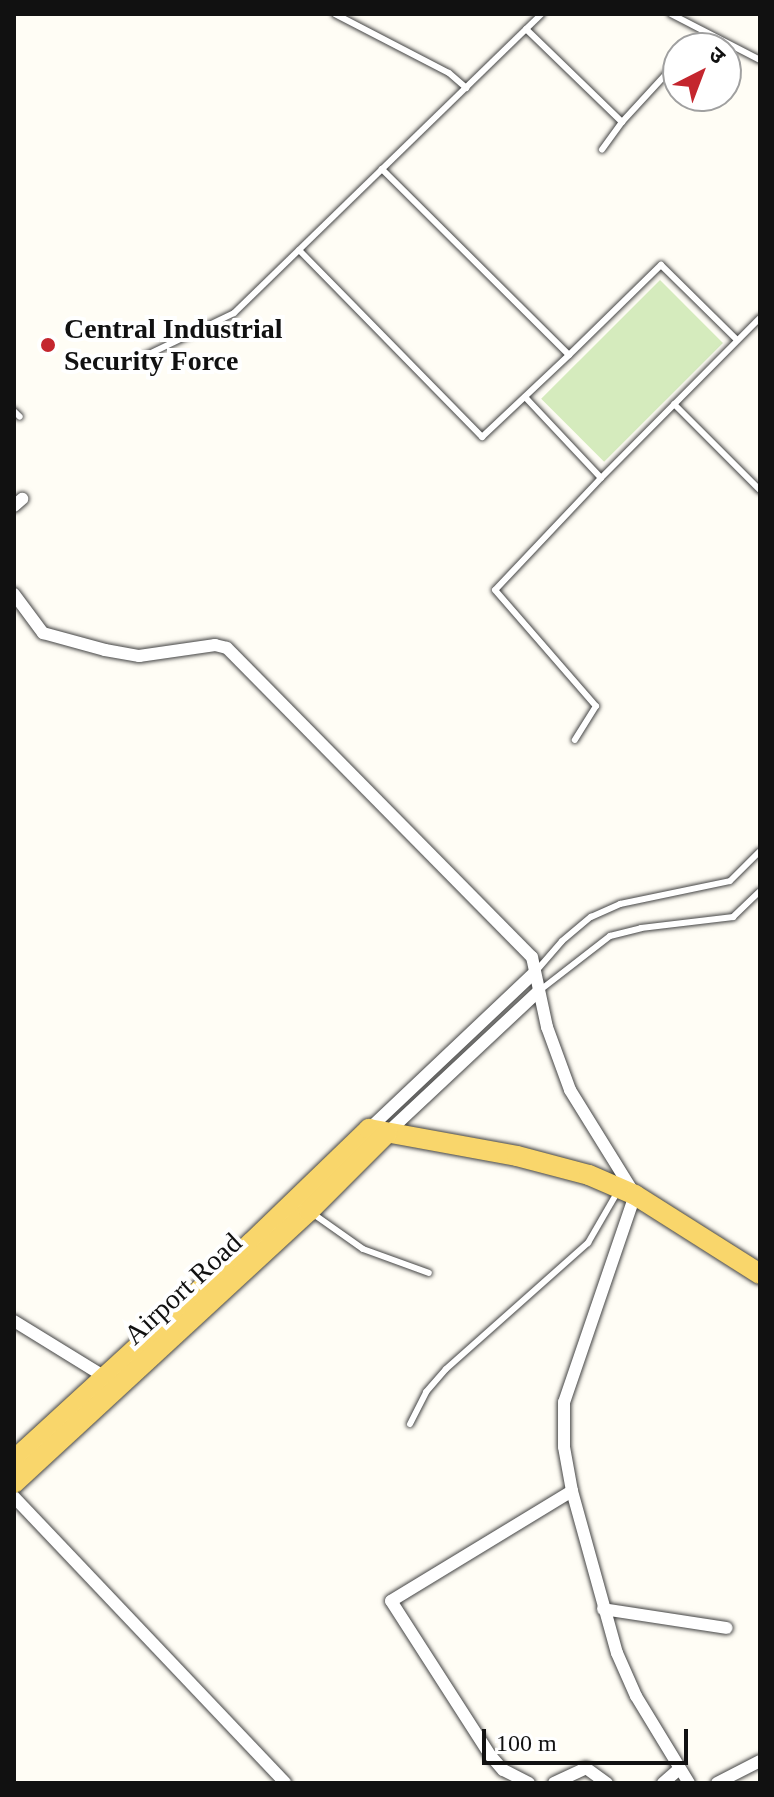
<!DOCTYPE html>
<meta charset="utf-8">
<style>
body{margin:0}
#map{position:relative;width:774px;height:1797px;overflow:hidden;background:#fffdf5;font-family:"Times New Roman","Noto Sans Devanagari",serif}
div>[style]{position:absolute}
.green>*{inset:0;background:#d5ebbd;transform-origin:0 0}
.roads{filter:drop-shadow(0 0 2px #444) drop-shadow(0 0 2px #444)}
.lane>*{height:6px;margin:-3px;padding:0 3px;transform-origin:3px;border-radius:3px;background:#fff}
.street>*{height:12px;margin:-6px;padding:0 6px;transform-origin:6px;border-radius:6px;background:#fff}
.primary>*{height:20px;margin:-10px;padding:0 10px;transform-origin:10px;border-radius:10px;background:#f9d66b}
.dots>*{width:22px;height:22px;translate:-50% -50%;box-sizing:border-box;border:4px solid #fff;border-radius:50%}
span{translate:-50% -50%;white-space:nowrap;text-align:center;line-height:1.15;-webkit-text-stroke:8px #fff;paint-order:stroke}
.poi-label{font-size:28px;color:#111;font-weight:700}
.left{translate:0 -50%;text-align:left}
.street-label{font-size:28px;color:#111}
.frame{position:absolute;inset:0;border:16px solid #111;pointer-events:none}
.north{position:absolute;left:662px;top:32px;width:80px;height:80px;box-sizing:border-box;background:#fff;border:2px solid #a0a0a0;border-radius:50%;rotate:42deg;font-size:22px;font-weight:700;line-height:32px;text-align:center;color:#111}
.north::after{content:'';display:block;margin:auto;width:28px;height:36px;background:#c4262e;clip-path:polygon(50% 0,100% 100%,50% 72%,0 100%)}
.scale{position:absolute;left:482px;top:1729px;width:206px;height:36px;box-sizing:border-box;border:4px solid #111;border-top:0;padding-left:10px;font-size:24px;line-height:28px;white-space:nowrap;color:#111;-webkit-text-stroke:6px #fff;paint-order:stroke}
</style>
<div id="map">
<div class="green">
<i style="left:660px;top:280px;width:89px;height:168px;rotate:45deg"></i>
</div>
<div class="roads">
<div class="lane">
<i style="left:335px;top:14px;width:128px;rotate:27.4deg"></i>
<i style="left:449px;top:73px;width:23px;rotate:41deg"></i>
<i style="left:671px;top:14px;width:100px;rotate:27.3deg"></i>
<i style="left:526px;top:29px;width:134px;rotate:44.1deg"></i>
<i style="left:622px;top:122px;width:34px;rotate:126deg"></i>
<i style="left:622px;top:122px;width:83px;rotate:-47.4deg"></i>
<i style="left:299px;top:250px;width:262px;rotate:45.6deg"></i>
<i style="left:482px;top:437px;width:120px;rotate:-43.3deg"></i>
<i style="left:569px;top:355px;width:264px;rotate:-135.2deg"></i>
<i style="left:569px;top:355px;width:129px;rotate:-44.4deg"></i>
<i style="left:661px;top:265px;width:107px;rotate:44.6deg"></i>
<i style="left:141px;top:358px;width:103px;rotate:-25.8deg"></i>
<i style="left:234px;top:313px;width:429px;rotate:-44.2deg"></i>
<i style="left:525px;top:397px;width:111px;rotate:46.8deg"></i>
<i style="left:601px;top:478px;width:154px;rotate:133.4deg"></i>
<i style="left:495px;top:590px;width:154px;rotate:49deg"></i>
<i style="left:596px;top:706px;width:40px;rotate:122deg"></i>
<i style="left:674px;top:404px;width:122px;rotate:45deg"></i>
<i style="left:14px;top:411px;width:8px;rotate:45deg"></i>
<i style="left:601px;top:478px;width:226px;rotate:-45.2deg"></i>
<i style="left:537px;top:970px;width:38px;rotate:-49deg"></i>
<i style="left:562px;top:941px;width:38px;rotate:-40deg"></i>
<i style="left:591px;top:917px;width:32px;rotate:-24deg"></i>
<i style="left:620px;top:904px;width:112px;rotate:-11.8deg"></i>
<i style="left:730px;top:881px;width:42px;rotate:-45deg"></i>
<i style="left:539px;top:991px;width:90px;rotate:-37.8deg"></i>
<i style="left:610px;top:936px;width:32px;rotate:-14deg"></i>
<i style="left:641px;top:928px;width:93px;rotate:-6.8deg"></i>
<i style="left:733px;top:917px;width:37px;rotate:-44deg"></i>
<i style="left:312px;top:1213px;width:62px;rotate:35.2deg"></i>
<i style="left:363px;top:1249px;width:70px;rotate:20deg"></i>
<i style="left:410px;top:1424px;width:36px;rotate:-63deg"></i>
<i style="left:426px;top:1392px;width:30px;rotate:-49deg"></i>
<i style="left:446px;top:1369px;width:190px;rotate:-41.6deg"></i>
<i style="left:588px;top:1243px;width:60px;rotate:-60deg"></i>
</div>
<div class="street">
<i style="left:14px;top:506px;width:11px;rotate:-41deg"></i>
<i style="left:14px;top:594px;width:49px;rotate:53.4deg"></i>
<i style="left:43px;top:633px;width:64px;rotate:15.3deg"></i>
<i style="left:105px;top:650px;width:35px;rotate:10deg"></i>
<i style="left:139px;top:656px;width:77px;rotate:-8.2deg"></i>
<i style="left:215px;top:645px;width:12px;rotate:14deg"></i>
<i style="left:227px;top:648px;width:434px;rotate:45.4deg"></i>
<i style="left:532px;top:957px;width:72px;rotate:77.9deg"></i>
<i style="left:547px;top:1027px;width:67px;rotate:69.9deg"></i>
<i style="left:570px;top:1090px;width:123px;rotate:58.2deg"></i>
<i style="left:635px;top:1195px;width:219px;rotate:108.9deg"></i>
<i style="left:564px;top:1402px;width:45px;rotate:90deg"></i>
<i style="left:564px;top:1447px;width:45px;rotate:79.7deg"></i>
<i style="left:572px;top:1491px;width:168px;rotate:74.5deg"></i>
<i style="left:617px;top:1653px;width:47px;rotate:66.2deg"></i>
<i style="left:636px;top:1696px;width:102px;rotate:58.7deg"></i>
<i style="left:369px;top:1129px;width:228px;rotate:-43.4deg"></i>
<i style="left:387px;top:1133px;width:208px;rotate:-43.1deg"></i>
<i style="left:14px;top:1321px;width:107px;rotate:31.6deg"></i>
<i style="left:14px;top:1497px;width:394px;rotate:46.5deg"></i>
<i style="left:603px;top:1609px;width:125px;rotate:8.7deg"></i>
<i style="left:529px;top:1783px;width:29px;rotate:-153deg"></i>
<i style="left:503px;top:1770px;width:20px;rotate:-131deg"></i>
<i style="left:490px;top:1755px;width:183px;rotate:-122.7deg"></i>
<i style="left:391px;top:1601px;width:212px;rotate:-31.3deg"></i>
<i style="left:554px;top:1783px;width:35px;rotate:-25deg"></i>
<i style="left:586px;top:1768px;width:26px;rotate:36deg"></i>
<i style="left:663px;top:1783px;width:20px;rotate:-41deg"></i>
<i style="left:717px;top:1783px;width:48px;rotate:-27.1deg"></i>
</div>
<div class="primary">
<i style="left:14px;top:1460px;width:323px;rotate:-42.5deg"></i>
<i style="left:252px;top:1242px;width:163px;rotate:-44deg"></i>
<i style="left:369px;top:1129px;width:150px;rotate:10.3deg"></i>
<i style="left:517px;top:1156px;width:74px;rotate:14.8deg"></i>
<i style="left:589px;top:1175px;width:50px;rotate:23.5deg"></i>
<i style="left:635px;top:1195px;width:148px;rotate:32.3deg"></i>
<i style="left:14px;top:1483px;width:401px;rotate:-42.7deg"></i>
<i style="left:309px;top:1211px;width:110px;rotate:-45deg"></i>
</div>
</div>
<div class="dots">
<i style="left:48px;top:345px;background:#c4262e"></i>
</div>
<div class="poi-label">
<span class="left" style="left:64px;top:345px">Central Industrial<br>Security Force</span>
</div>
<div class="street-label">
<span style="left:183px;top:1289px;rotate:-43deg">Airport Road</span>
</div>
<div class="frame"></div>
<div class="north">उ</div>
<div class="scale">100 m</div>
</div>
